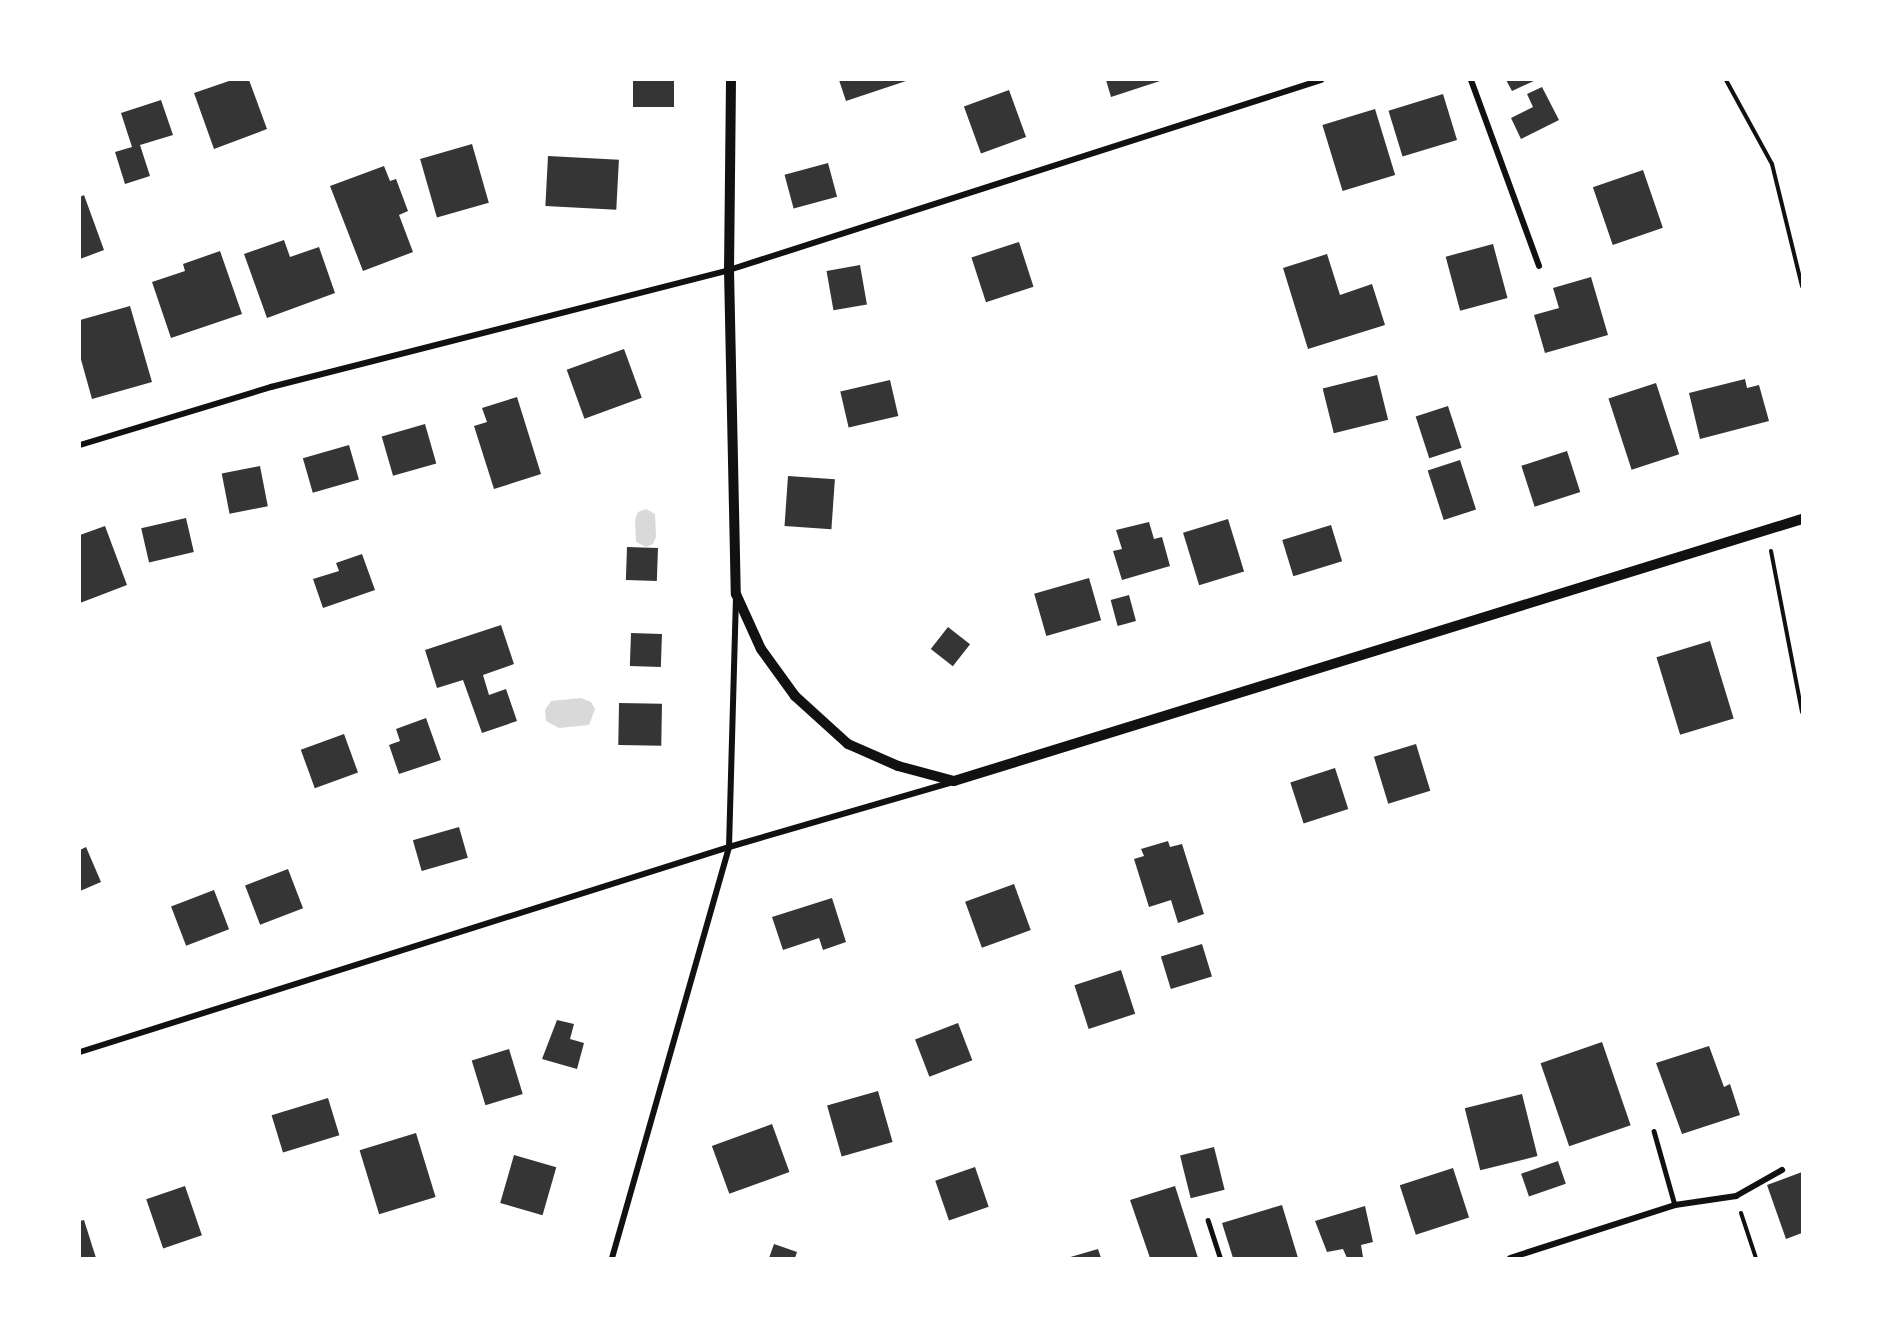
<!DOCTYPE html>
<style>
body{margin:0}
#map{position:relative;width:1882px;height:1338px;overflow:hidden;background:#fff;font-family:Figtree,sans-serif}
div>[style]{position:absolute}
.water>*{inset:0;background:#d9d9d9}
.building>*{inset:0;background:#353535;transform-origin:0 0}
.path>*{height:4px;margin:-2px;padding:0 2px;transform-origin:2px;border-radius:2px;background:#111}
.service>*{height:4.5px;margin:-2.25px;padding:0 2.25px;transform-origin:2.25px;border-radius:2.25px;background:#111}
.minor>*{height:6px;margin:-3px;padding:0 3px;transform-origin:3px;border-radius:3px;background:#111}
.tertiary>*{height:10px;margin:-5px;padding:0 5px;transform-origin:5px;border-radius:5px;background:#111}
span{translate:-50% -50%;white-space:nowrap;text-align:center;line-height:1.15;-webkit-text-stroke:5px #fff;paint-order:stroke}
.frame{position:absolute;inset:0;border:81px solid #fff;pointer-events:none}
</style>
<div id="map">
<div class="water">
<i style="clip-path:polygon(646px 509px,655px 514px,656px 537px,653px 544px,646px 547px,636px 542px,635px 520px,638px 512px)"></i>
<i style="clip-path:polygon(581px 698px,591px 702px,595px 709px,589px 725px,559px 728px,546px 721px,545px 710px,551px 701px)"></i>
</div>
<div class="building">
<i style="clip-path:polygon(232px 80px,249px 80px,267px 129px,214px 149px,194px 93px)"></i>
<i style="left:633px;top:80px;width:41px;height:27px"></i>
<i style="clip-path:polygon(839px 80px,909px 80px,846px 101px)"></i>
<i style="clip-path:polygon(1106px 80px,1163px 80px,1111px 97px)"></i>
<i style="clip-path:polygon(1506px 80px,1536px 80px,1512px 91px)"></i>
<i style="clip-path:polygon(1542px 87px,1559px 120px,1521px 139px,1511px 118px,1533px 107px,1527px 94px)"></i>
<i style="left:1009px;top:90px;width:50px;height:48px;rotate:70deg"></i>
<i style="left:1443px;top:94px;width:48px;height:57px;rotate:73deg"></i>
<i style="clip-path:polygon(161px 100px,173px 135px,140px 145px,150px 176px,125px 184px,115px 152px,132px 147px,121px 113px)"></i>
<i style="left:1375px;top:109px;width:69px;height:55px;rotate:73deg"></i>
<i style="left:472px;top:144px;width:61px;height:54px;rotate:74deg"></i>
<i style="left:548px;top:156px;width:71px;height:50px;rotate:3deg"></i>
<i style="left:828px;top:163px;width:35px;height:45px;rotate:75deg"></i>
<i style="clip-path:polygon(384px 166px,390px 181px,396px 179px,408px 211px,399px 215px,413px 252px,363px 271px,330px 186px)"></i>
<i style="left:1643px;top:170px;width:61px;height:53px;rotate:71deg"></i>
<i style="clip-path:polygon(84px 195px,104px 250px,80px 259px,80px 197px)"></i>
<i style="clip-path:polygon(284px 240px,290px 257px,319px 247px,335px 293px,267px 318px,244px 254px)"></i>
<i style="left:1019px;top:242px;width:47px;height:50px;rotate:72deg"></i>
<i style="left:1493px;top:244px;width:56px;height:49px;rotate:75deg"></i>
<i style="clip-path:polygon(220px 251px,242px 314px,171px 338px,152px 282px,185px 271px,183px 264px)"></i>
<i style="clip-path:polygon(1327px 254px,1340px 295px,1372px 284px,1385px 325px,1308px 349px,1283px 268px)"></i>
<i style="left:860px;top:265px;width:40px;height:34px;rotate:80deg"></i>
<i style="clip-path:polygon(1591px 277px,1608px 335px,1545px 353px,1534px 315px,1559px 308px,1553px 288px)"></i>
<i style="clip-path:polygon(130px 306px,152px 382px,92px 399px,80px 356px,80px 320px)"></i>
<i style="left:624px;top:349px;width:52px;height:61px;rotate:70deg"></i>
<i style="left:1377px;top:375px;width:46px;height:56px;rotate:76deg"></i>
<i style="clip-path:polygon(1745px 379px,1747px 388px,1759px 385px,1769px 421px,1700px 439px,1689px 393px)"></i>
<i style="left:890px;top:380px;width:37px;height:51px;rotate:77deg"></i>
<i style="left:1656px;top:383px;width:75px;height:50px;rotate:72deg"></i>
<i style="clip-path:polygon(517px 397px,541px 474px,494px 489px,474px 426px,487px 422px,482px 408px)"></i>
<i style="left:1448px;top:406px;width:44px;height:34px;rotate:72deg"></i>
<i style="left:425px;top:424px;width:41px;height:45px;rotate:74deg"></i>
<i style="left:349px;top:445px;width:36px;height:48px;rotate:74deg"></i>
<i style="left:1567px;top:451px;width:43px;height:48px;rotate:72deg"></i>
<i style="left:1460px;top:460px;width:52px;height:34px;rotate:72deg"></i>
<i style="left:260px;top:466px;width:41px;height:39px;rotate:79deg"></i>
<i style="left:788px;top:476px;width:47px;height:50px;rotate:4deg"></i>
<i style="left:186px;top:518px;width:35px;height:46px;rotate:77deg"></i>
<i style="left:1228px;top:519px;width:55px;height:47px;rotate:73deg"></i>
<i style="clip-path:polygon(1149px 522px,1154px 539px,1162px 537px,1170px 566px,1122px 580px,1113px 551px,1122px 549px,1116px 530px)"></i>
<i style="left:1331px;top:525px;width:38px;height:51px;rotate:73deg"></i>
<i style="clip-path:polygon(105px 526px,127px 585px,80px 603px,80px 535px)"></i>
<i style="left:627px;top:547px;width:31px;height:33px;rotate:2deg"></i>
<i style="clip-path:polygon(362px 554px,375px 590px,323px 608px,313px 579px,339px 571px,336px 563px)"></i>
<i style="left:1089px;top:578px;width:44px;height:57px;rotate:74deg"></i>
<i style="left:1129px;top:595px;width:27px;height:19px;rotate:75deg"></i>
<i style="clip-path:polygon(501px 625px,514px 664px,483px 675px,489px 695px,506px 689px,517px 721px,482px 733px,463px 680px,437px 688px,425px 650px)"></i>
<i style="left:948px;top:627px;width:28px;height:28px;rotate:38deg"></i>
<i style="left:631px;top:633px;width:31px;height:33px;rotate:2deg"></i>
<i style="left:1710px;top:641px;width:81px;height:56px;rotate:73deg"></i>
<i style="left:619px;top:703px;width:43px;height:42px;rotate:1deg"></i>
<i style="clip-path:polygon(426px 718px,441px 760px,399px 774px,389px 745px,400px 741px,396px 729px)"></i>
<i style="left:344px;top:734px;width:41px;height:46px;rotate:70deg"></i>
<i style="left:1416px;top:744px;width:49px;height:44px;rotate:73deg"></i>
<i style="left:1335px;top:768px;width:43px;height:47px;rotate:72deg"></i>
<i style="left:459px;top:827px;width:32px;height:48px;rotate:74deg"></i>
<i style="clip-path:polygon(1168px 841px,1170px 847px,1182px 844px,1204px 914px,1178px 923px,1171px 900px,1149px 907px,1134px 859px,1144px 856px,1141px 849px)"></i>
<i style="clip-path:polygon(86px 847px,101px 882px,80px 891px,80px 850px)"></i>
<i style="left:288px;top:869px;width:42px;height:46px;rotate:69deg"></i>
<i style="left:1014px;top:884px;width:49px;height:52px;rotate:70deg"></i>
<i style="left:214px;top:890px;width:42px;height:46px;rotate:69deg"></i>
<i style="clip-path:polygon(832px 898px,846px 942px,823px 950px,819px 938px,783px 950px,772px 917px)"></i>
<i style="left:1202px;top:944px;width:34px;height:43px;rotate:73deg"></i>
<i style="left:1121px;top:970px;width:46px;height:49px;rotate:72deg"></i>
<i style="clip-path:polygon(557px 1020px,574px 1024px,570px 1039px,584px 1043px,577px 1069px,542px 1059px)"></i>
<i style="left:958px;top:1023px;width:40px;height:46px;rotate:69deg"></i>
<i style="left:1602px;top:1042px;width:88px;height:65px;rotate:71deg"></i>
<i style="clip-path:polygon(1709px 1046px,1724px 1087px,1730px 1084px,1740px 1115px,1682px 1134px,1656px 1063px)"></i>
<i style="left:509px;top:1049px;width:47px;height:39px;rotate:73deg"></i>
<i style="left:878px;top:1091px;width:53px;height:53px;rotate:74deg"></i>
<i style="left:1522px;top:1094px;width:64px;height:59px;rotate:76deg"></i>
<i style="left:328px;top:1098px;width:39px;height:59px;rotate:73deg"></i>
<i style="left:772px;top:1124px;width:51px;height:64px;rotate:70deg"></i>
<i style="left:416px;top:1133px;width:67px;height:59px;rotate:73deg"></i>
<i style="left:1214px;top:1147px;width:44px;height:35px;rotate:76deg"></i>
<i style="left:514px;top:1155px;width:44px;height:50px;rotate:16deg"></i>
<i style="left:1558px;top:1161px;width:24px;height:39px;rotate:71deg"></i>
<i style="left:975px;top:1167px;width:42px;height:42px;rotate:71deg"></i>
<i style="left:1453px;top:1168px;width:52px;height:56px;rotate:72deg"></i>
<i style="clip-path:polygon(1802px 1172px,1802px 1233px,1786px 1239px,1767px 1185px)"></i>
<i style="left:185px;top:1186px;width:52px;height:41px;rotate:71deg"></i>
<i style="clip-path:polygon(1175px 1186px,1198px 1258px,1150px 1258px,1130px 1200px)"></i>
<i style="clip-path:polygon(1282px 1205px,1298px 1258px,1233px 1258px,1222px 1223px)"></i>
<i style="clip-path:polygon(1365px 1206px,1373px 1242px,1361px 1245px,1363px 1257px,1347px 1258px,1343px 1249px,1327px 1252px,1315px 1221px)"></i>
<i style="clip-path:polygon(84px 1220px,96px 1258px,80px 1258px,80px 1221px)"></i>
<i style="clip-path:polygon(774px 1244px,797px 1252px,795px 1258px,769px 1258px)"></i>
<i style="clip-path:polygon(1098px 1249px,1101px 1258px,1067px 1258px)"></i>
</div>
<div class="path">
<i style="left:1726px;top:80px;width:96px;rotate:61.3deg"></i>
<i style="left:1772px;top:164px;width:126px;rotate:76.2deg"></i>
<i style="left:1771px;top:551px;width:164px;rotate:79.1deg"></i>
<i style="left:1741px;top:1213px;width:47px;rotate:71.6deg"></i>
</div>
<div class="service">
<i style="left:1654px;top:1131px;width:77px;rotate:74.2deg"></i>
<i style="left:1208px;top:1220px;width:40px;rotate:72deg"></i>
</div>
<div class="minor">
<i style="left:1471px;top:80px;width:198px;rotate:69.9deg"></i>
<i style="left:80px;top:445px;width:200px;rotate:-16.9deg"></i>
<i style="left:271px;top:387px;width:473px;rotate:-14.3deg"></i>
<i style="left:729px;top:270px;width:622px;rotate:-17.79deg"></i>
<i style="left:80px;top:1052px;width:681px;rotate:-17.53deg"></i>
<i style="left:729px;top:847px;width:233px;rotate:-16.2deg"></i>
<i style="left:612px;top:1258px;width:427px;rotate:-74.1deg"></i>
<i style="left:729px;top:847px;width:250px;rotate:-88.4deg"></i>
<i style="left:1510px;top:1258px;width:173px;rotate:-17.8deg"></i>
<i style="left:1675px;top:1205px;width:62px;rotate:-8.4deg"></i>
<i style="left:1736px;top:1196px;width:53px;rotate:-29.5deg"></i>
</div>
<div class="tertiary">
<i style="left:731px;top:80px;width:190px;rotate:90.6deg"></i>
<i style="left:729px;top:270px;width:324px;rotate:88.8deg"></i>
<i style="left:736px;top:594px;width:60px;rotate:65.6deg"></i>
<i style="left:761px;top:649px;width:58px;rotate:54.1deg"></i>
<i style="left:795px;top:696px;width:72px;rotate:42.2deg"></i>
<i style="left:848px;top:744px;width:55px;rotate:23.7deg"></i>
<i style="left:898px;top:766px;width:58px;rotate:15deg"></i>
<i style="left:954px;top:781px;width:888px;rotate:-17.17deg"></i>
</div>
<div class="frame"></div>
</div>
